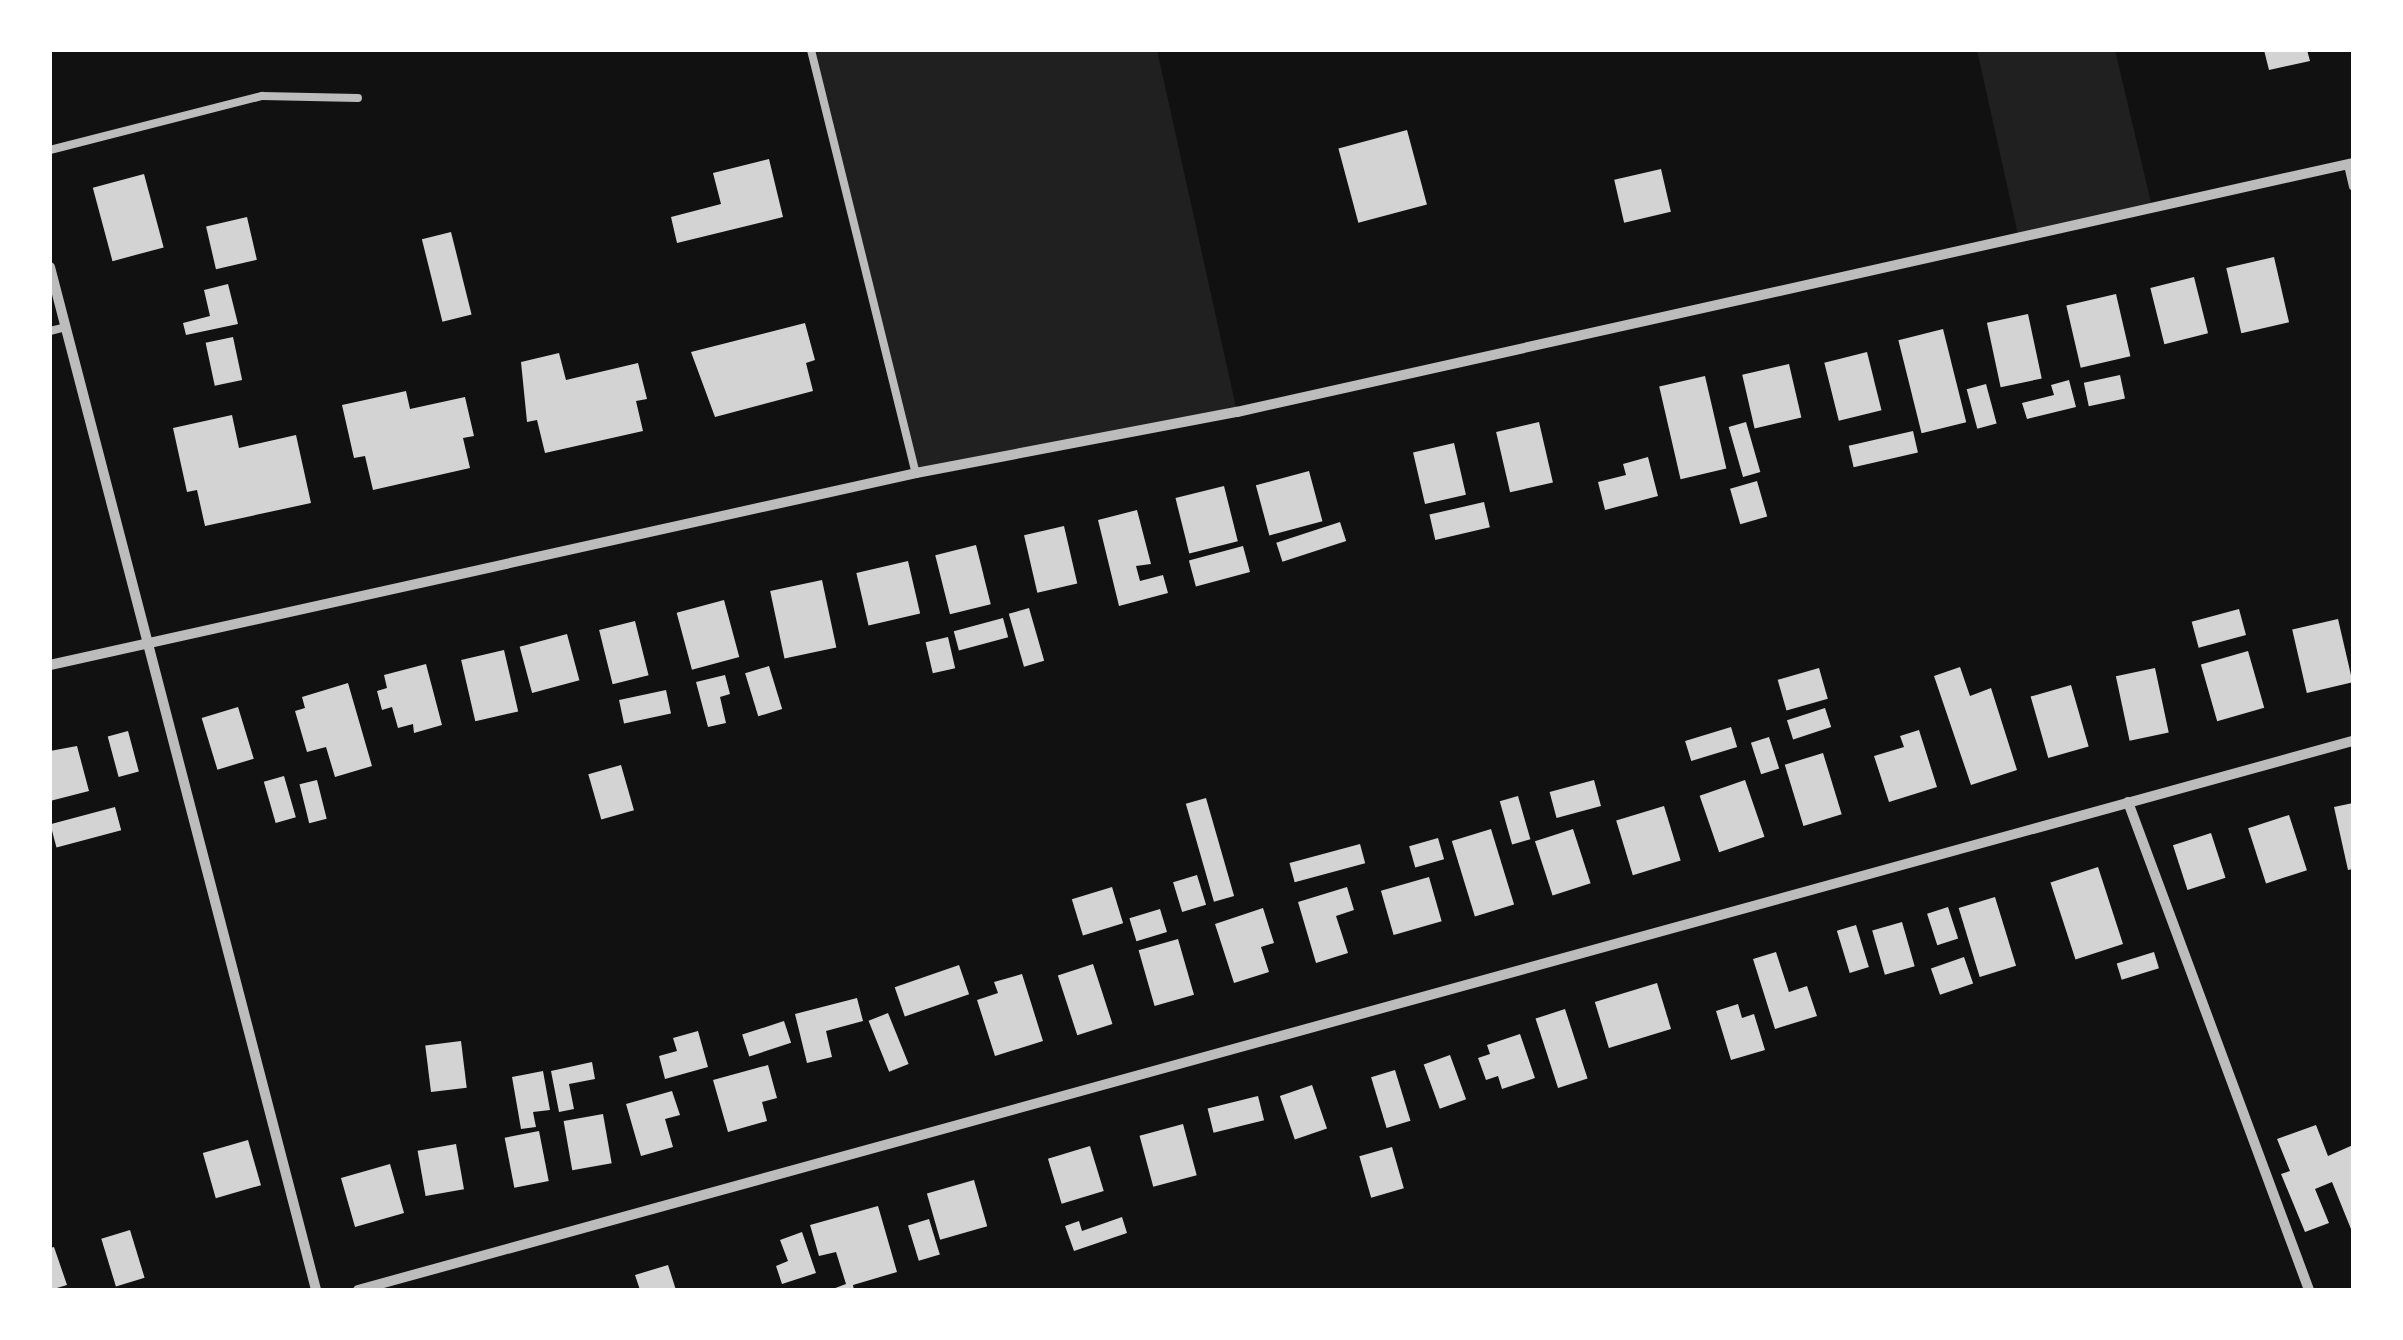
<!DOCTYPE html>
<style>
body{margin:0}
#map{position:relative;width:2403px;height:1340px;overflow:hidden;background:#111;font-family:"Exo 2",sans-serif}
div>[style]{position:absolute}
.green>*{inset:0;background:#202020}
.building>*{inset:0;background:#d3d3d3;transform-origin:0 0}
.service>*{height:8px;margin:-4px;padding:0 4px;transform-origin:4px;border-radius:4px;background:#bcbcbc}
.minor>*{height:10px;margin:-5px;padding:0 5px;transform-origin:5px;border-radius:5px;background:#bcbcbc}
span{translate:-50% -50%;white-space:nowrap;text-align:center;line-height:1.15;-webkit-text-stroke:10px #fff;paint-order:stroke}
.frame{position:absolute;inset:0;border:52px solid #fff;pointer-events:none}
</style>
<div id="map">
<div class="green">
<i style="clip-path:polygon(811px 50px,1157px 50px,1237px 412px,916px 473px)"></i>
<i style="clip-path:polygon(1977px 50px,2115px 50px,2152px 207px,2019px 239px)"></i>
</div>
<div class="building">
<i style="clip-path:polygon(2264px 50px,2307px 50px,2310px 61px,2269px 70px)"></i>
<i style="left:1407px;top:130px;width:77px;height:71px;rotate:75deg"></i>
<i style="clip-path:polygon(769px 159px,783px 217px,677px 243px,671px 217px,721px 204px,713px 173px)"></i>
<i style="left:1661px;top:169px;width:44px;height:48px;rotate:77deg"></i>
<i style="left:144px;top:174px;width:76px;height:53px;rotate:75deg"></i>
<i style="left:247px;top:217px;width:44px;height:42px;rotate:77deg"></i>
<i style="left:451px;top:232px;width:85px;height:30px;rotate:76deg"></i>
<i style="left:2274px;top:257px;width:67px;height:49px;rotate:77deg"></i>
<i style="left:2194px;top:277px;width:58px;height:45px;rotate:76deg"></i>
<i style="clip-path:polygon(228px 284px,238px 324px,186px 335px,183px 323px,210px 316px,204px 290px)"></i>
<i style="left:2116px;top:294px;width:64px;height:51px;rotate:77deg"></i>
<i style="left:2028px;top:314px;width:66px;height:42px;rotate:78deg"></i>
<i style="clip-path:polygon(805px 323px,815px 360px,806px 363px,813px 391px,715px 417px,691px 352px)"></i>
<i style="left:1943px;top:329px;width:96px;height:46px;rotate:76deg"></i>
<i style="left:233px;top:337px;width:44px;height:28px;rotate:78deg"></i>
<i style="left:1867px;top:352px;width:60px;height:44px;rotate:76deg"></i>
<i style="clip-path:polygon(559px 353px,566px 380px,638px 363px,647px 399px,636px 401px,643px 431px,545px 453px,537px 420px,527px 422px,521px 362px)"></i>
<i style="left:1789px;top:364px;width:55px;height:48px;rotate:77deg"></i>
<i style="left:2120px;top:375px;width:24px;height:37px;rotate:78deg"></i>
<i style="left:1705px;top:376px;width:95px;height:47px;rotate:77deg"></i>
<i style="clip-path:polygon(2069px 380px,2076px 407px,2027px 419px,2022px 403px,2054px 395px,2051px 385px)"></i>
<i style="left:1986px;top:384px;width:41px;height:20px;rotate:75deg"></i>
<i style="clip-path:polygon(406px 391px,410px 409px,465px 397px,474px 436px,463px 438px,470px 468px,373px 490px,365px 456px,354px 458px,342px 405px)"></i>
<i style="clip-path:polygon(232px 415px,239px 448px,296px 435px,311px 503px,205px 526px,197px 490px,187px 492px,173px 428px)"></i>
<i style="left:1539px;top:422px;width:62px;height:44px;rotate:77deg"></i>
<i style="left:1746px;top:422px;width:52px;height:18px;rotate:74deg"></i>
<i style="left:1913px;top:431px;width:22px;height:66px;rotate:77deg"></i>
<i style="left:1454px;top:443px;width:53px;height:42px;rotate:77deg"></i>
<i style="clip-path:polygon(1648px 457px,1658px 496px,1605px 510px,1598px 482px,1626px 475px,1623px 464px)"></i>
<i style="left:1309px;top:471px;width:52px;height:55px;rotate:75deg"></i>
<i style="left:1757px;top:481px;width:37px;height:28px;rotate:74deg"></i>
<i style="left:1224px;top:486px;width:57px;height:50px;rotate:76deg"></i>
<i style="left:1484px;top:502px;width:26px;height:56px;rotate:77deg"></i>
<i style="clip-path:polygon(1137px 510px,1151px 564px,1136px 566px,1140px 581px,1163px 575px,1168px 593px,1119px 606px,1098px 520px)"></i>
<i style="left:1340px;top:522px;width:20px;height:67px;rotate:72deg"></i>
<i style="left:1064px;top:526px;width:59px;height:41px;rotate:77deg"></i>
<i style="left:976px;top:545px;width:61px;height:42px;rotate:76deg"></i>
<i style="left:1243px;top:546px;width:27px;height:56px;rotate:75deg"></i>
<i style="left:908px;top:561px;width:54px;height:53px;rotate:77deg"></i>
<i style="left:822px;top:580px;width:69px;height:53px;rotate:78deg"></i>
<i style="left:724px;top:600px;width:59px;height:49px;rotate:75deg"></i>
<i style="left:1029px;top:608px;width:55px;height:21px;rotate:74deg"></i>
<i style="left:2239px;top:609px;width:27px;height:49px;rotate:75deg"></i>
<i style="left:1003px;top:618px;width:20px;height:51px;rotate:75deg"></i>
<i style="left:2338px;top:619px;width:65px;height:47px;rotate:77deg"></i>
<i style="left:635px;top:621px;width:56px;height:37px;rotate:76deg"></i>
<i style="left:567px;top:634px;width:48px;height:49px;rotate:75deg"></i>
<i style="left:948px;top:637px;width:32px;height:23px;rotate:77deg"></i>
<i style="left:504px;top:650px;width:63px;height:44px;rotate:77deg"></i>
<i style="left:2248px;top:651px;width:59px;height:49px;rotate:74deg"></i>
<i style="clip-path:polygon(426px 664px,442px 725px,414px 733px,413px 724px,398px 728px,392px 707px,382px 710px,377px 691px,387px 688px,384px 675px)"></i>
<i style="left:769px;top:666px;width:45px;height:25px;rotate:73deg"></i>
<i style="clip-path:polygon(1960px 667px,1970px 696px,1991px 688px,2017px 770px,1971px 785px,1934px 676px)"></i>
<i style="left:1819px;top:668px;width:32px;height:43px;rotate:74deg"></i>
<i style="left:2155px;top:668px;width:66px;height:40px;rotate:78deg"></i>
<i style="clip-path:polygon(725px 675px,730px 694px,720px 697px,726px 723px,708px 727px,696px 682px)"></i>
<i style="clip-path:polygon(348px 683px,372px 766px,335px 777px,326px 747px,307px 752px,295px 711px,305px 708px,302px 697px)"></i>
<i style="left:2071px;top:685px;width:64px;height:42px;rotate:74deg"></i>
<i style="left:666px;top:690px;width:24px;height:48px;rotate:78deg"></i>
<i style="left:238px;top:707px;width:54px;height:38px;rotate:73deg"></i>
<i style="left:1825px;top:708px;width:20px;height:40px;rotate:72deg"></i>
<i style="left:1731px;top:727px;width:21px;height:48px;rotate:73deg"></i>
<i style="clip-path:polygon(1919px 730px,1937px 787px,1889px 802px,1874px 756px,1904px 747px,1900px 736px)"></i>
<i style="left:128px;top:731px;width:42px;height:21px;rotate:75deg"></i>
<i style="left:1769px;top:737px;width:33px;height:19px;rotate:72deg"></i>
<i style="clip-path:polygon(77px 746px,89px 791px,50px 801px,50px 751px)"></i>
<i style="left:1823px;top:753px;width:64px;height:40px;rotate:73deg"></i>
<i style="left:621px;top:765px;width:47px;height:34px;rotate:74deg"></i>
<i style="left:284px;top:776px;width:43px;height:21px;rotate:74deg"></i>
<i style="left:317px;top:780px;width:40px;height:18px;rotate:76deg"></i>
<i style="left:1594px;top:780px;width:27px;height:46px;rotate:75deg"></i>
<i style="left:1745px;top:780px;width:60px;height:48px;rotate:71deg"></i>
<i style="left:1518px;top:796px;width:45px;height:19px;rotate:74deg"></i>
<i style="left:1206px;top:798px;width:102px;height:21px;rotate:74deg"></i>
<i style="clip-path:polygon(2353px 803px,2353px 869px,2348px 870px,2334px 807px)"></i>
<i style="left:1664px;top:806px;width:57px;height:50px;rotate:73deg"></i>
<i style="left:115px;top:807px;width:24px;height:67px;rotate:75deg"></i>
<i style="left:2289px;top:815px;width:58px;height:43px;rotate:72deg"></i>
<i style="left:1491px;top:829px;width:79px;height:41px;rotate:73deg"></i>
<i style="left:1573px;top:829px;width:57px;height:40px;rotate:72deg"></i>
<i style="left:2211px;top:833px;width:47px;height:40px;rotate:72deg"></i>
<i style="left:1438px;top:838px;width:22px;height:30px;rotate:74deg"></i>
<i style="left:1360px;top:844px;width:20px;height:73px;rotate:75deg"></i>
<i style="left:2098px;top:867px;width:81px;height:50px;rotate:72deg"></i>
<i style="left:1197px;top:875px;width:31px;height:25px;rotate:73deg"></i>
<i style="left:1429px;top:877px;width:46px;height:50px;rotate:74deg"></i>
<i style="left:1112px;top:887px;width:38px;height:42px;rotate:73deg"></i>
<i style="clip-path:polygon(1347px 887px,1354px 910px,1336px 916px,1348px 953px,1316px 963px,1298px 902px)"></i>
<i style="left:1995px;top:897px;width:72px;height:38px;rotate:73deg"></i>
<i style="left:1948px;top:907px;width:33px;height:22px;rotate:72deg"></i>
<i style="clip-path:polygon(1263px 908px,1274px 943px,1261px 947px,1269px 972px,1234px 983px,1215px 924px)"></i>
<i style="left:1160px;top:909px;width:24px;height:32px;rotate:73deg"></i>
<i style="left:1902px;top:922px;width:46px;height:31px;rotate:74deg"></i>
<i style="left:1856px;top:925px;width:44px;height:20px;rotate:73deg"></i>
<i style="left:1178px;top:939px;width:58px;height:41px;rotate:74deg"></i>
<i style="clip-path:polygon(1776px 952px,1789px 992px,1807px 986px,1817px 1016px,1775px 1029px,1753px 959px)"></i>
<i style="left:2154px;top:952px;width:17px;height:39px;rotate:73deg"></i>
<i style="left:1964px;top:957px;width:28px;height:35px;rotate:71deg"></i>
<i style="left:1093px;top:964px;width:63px;height:37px;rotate:72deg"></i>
<i style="left:959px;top:965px;width:31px;height:68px;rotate:71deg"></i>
<i style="clip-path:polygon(1022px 974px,1043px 1041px,995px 1056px,977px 1000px,998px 993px,994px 982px)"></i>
<i style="left:1657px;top:983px;width:48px;height:65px;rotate:73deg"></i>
<i style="clip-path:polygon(857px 998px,863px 1021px,826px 1031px,832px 1057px,807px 1063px,795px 1014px)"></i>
<i style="clip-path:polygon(1738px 1004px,1742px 1018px,1754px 1014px,1765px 1050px,1731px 1060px,1716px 1011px)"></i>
<i style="left:1565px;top:1009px;width:73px;height:31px;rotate:72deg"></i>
<i style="left:888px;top:1013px;width:55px;height:21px;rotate:68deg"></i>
<i style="left:784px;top:1021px;width:23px;height:44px;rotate:72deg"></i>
<i style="clip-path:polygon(698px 1031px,708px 1067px,665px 1079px,659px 1056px,677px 1051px,673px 1038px)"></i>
<i style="clip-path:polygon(1520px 1034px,1535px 1078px,1502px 1089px,1498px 1076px,1486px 1080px,1478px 1058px,1490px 1054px,1487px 1045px)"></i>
<i style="left:461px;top:1041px;width:47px;height:36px;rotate:83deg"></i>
<i style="left:1450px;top:1055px;width:47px;height:28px;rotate:70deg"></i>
<i style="clip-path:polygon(592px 1062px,595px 1079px,569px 1084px,574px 1109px,559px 1112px,551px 1071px)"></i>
<i style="clip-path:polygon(768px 1065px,777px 1098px,762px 1102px,767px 1121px,728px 1132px,713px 1080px)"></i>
<i style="left:1395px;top:1070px;width:53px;height:25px;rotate:73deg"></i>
<i style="clip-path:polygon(543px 1071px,550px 1110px,533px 1112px,536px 1127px,521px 1129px,512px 1077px)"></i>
<i style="left:1312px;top:1085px;width:46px;height:34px;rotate:71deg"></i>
<i style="clip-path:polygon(672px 1091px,680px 1115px,665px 1119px,673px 1147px,641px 1156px,626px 1104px)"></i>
<i style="left:1258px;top:1096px;width:25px;height:52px;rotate:76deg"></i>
<i style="left:603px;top:1114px;width:50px;height:40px;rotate:80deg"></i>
<i style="left:1183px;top:1124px;width:53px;height:45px;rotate:75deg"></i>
<i style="clip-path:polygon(2316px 1125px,2328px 1156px,2353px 1145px,2353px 1234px,2332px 1182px,2315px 1189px,2329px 1223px,2305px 1232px,2281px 1174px,2290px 1171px,2277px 1139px)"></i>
<i style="left:539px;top:1131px;width:51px;height:35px;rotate:79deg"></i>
<i style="left:248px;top:1140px;width:47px;height:47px;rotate:74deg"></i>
<i style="left:456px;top:1144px;width:46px;height:39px;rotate:80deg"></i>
<i style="left:1090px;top:1146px;width:47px;height:44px;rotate:73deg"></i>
<i style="left:1392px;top:1147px;width:43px;height:34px;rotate:74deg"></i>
<i style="left:390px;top:1164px;width:51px;height:51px;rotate:74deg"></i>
<i style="left:974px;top:1180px;width:48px;height:49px;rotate:74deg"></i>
<i style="clip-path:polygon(878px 1206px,897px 1272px,853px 1285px,854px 1290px,830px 1290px,846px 1284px,836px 1252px,819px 1256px,810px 1225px)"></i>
<i style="clip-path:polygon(1122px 1217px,1127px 1233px,1074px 1251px,1065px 1226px,1079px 1221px,1082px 1231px)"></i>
<i style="left:929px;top:1219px;width:37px;height:22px;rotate:73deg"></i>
<i style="left:130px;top:1230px;width:50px;height:30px;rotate:73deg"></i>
<i style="clip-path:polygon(802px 1232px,816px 1273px,782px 1284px,776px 1266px,788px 1261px,780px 1240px)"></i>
<i style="clip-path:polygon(54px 1247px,67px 1285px,50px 1290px,50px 1248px)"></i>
<i style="clip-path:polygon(668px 1265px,676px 1290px,640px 1290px,635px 1275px)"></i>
</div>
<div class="service">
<i style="left:811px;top:50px;width:436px;rotate:76.1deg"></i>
<i style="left:50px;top:150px;width:219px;rotate:-14.3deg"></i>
<i style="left:262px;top:96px;width:96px;rotate:1.2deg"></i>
<i style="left:2348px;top:165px;width:22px;rotate:77deg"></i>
<i style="left:50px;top:331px;width:12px;rotate:-14deg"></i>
</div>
<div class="minor">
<i style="left:50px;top:267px;width:1057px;rotate:75.42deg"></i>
<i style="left:50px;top:665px;width:887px;rotate:-12.5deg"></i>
<i style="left:916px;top:473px;width:327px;rotate:-10.8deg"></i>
<i style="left:1237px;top:412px;width:1143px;rotate:-12.58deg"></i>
<i style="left:2128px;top:802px;width:520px;rotate:69.65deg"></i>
<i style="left:358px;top:1290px;width:2069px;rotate:-15.39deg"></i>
</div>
<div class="frame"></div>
</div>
